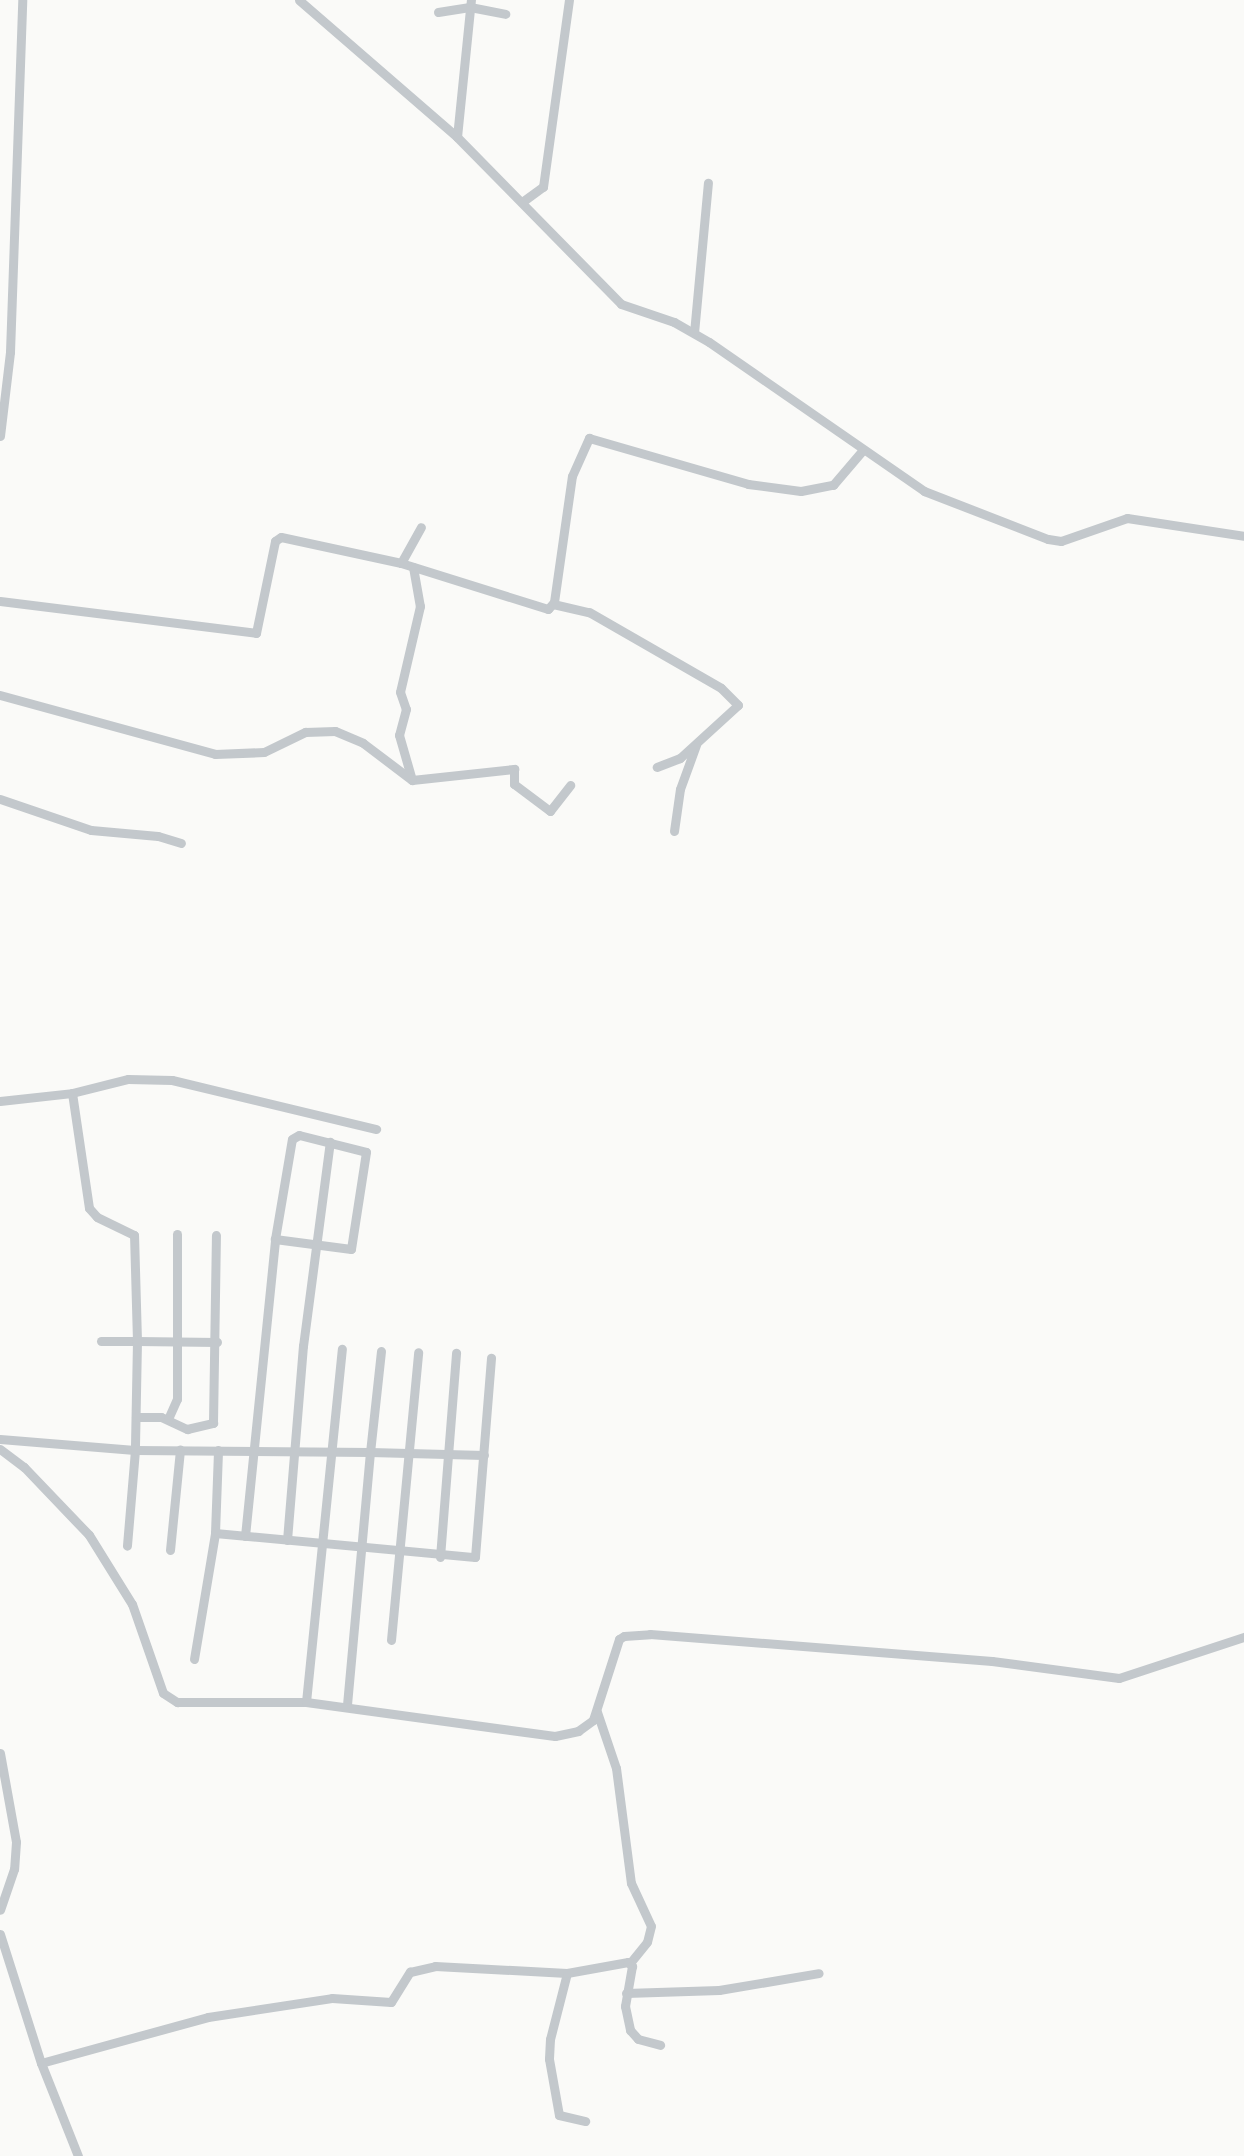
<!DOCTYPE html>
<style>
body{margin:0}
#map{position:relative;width:1244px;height:2156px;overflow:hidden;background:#fafaf8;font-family:"Fira Sans Condensed",sans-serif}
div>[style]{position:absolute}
.minor>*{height:9px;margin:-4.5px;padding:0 4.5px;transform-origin:4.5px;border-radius:4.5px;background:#c3c8cc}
span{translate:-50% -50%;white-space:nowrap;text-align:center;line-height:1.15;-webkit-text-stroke:10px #fff;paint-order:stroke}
</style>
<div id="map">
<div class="minor">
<i style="left:299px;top:0;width:209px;rotate:40.9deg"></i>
<i style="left:457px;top:137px;width:234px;rotate:45.5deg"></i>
<i style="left:621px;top:304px;width:56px;rotate:18.8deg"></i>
<i style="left:674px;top:322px;width:40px;rotate:29.7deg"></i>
<i style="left:709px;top:342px;width:262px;rotate:34.7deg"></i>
<i style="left:924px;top:491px;width:133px;rotate:21.2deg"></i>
<i style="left:1048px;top:539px;width:13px;rotate:9deg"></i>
<i style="left:1061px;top:541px;width:70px;rotate:-19.2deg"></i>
<i style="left:1127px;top:518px;width:118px;rotate:8.7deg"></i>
<i style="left:438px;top:12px;width:32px;rotate:-9deg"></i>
<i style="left:470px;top:7px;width:36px;rotate:11deg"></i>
<i style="left:457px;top:137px;width:138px;rotate:-84.2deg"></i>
<i style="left:522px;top:202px;width:26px;rotate:-36deg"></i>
<i style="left:543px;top:187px;width:189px;rotate:-82.1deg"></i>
<i style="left:694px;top:333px;width:151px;rotate:-84.7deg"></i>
<i style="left:0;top:436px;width:85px;rotate:-83.2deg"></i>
<i style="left:10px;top:352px;width:352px;rotate:-88deg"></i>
<i style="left:401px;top:563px;width:41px;rotate:-60.9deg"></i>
<i style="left:413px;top:567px;width:40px;rotate:80deg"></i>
<i style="left:420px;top:606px;width:88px;rotate:103.1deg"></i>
<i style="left:400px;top:692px;width:18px;rotate:71deg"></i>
<i style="left:406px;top:709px;width:27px;rotate:105deg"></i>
<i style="left:399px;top:735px;width:47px;rotate:73.9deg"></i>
<i style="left:412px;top:780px;width:103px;rotate:-6.2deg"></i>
<i style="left:514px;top:769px;width:15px;rotate:90deg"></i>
<i style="left:514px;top:784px;width:45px;rotate:36.9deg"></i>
<i style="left:550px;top:811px;width:33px;rotate:-52deg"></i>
<i style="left:0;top:601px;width:258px;rotate:7.1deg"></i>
<i style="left:256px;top:633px;width:94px;rotate:-78.3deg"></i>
<i style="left:275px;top:541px;width:7px;rotate:-34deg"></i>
<i style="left:281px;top:537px;width:123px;rotate:12.2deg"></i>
<i style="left:401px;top:563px;width:154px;rotate:17.4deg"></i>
<i style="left:548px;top:609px;width:9px;rotate:-49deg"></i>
<i style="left:554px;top:602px;width:127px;rotate:-81.9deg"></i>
<i style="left:572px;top:476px;width:42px;rotate:-65.9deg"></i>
<i style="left:589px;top:438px;width:166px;rotate:16.1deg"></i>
<i style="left:748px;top:484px;width:53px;rotate:7.5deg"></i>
<i style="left:801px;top:491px;width:33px;rotate:-11deg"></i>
<i style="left:833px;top:485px;width:45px;rotate:-49.5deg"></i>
<i style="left:553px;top:604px;width:37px;rotate:13deg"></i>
<i style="left:589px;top:612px;width:152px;rotate:29.9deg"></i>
<i style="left:721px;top:688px;width:24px;rotate:45deg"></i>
<i style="left:738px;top:705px;width:79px;rotate:137.6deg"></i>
<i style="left:680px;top:758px;width:25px;rotate:159deg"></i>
<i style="left:0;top:695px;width:223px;rotate:15.3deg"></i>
<i style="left:215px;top:754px;width:49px;rotate:-2.3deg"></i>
<i style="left:264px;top:752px;width:46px;rotate:-26deg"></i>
<i style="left:305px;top:732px;width:30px;rotate:-2deg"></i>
<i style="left:335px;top:731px;width:30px;rotate:23deg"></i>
<i style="left:363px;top:743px;width:61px;rotate:37.1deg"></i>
<i style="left:0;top:799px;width:96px;rotate:18.8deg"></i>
<i style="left:91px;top:830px;width:67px;rotate:5.1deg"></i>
<i style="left:158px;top:836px;width:24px;rotate:17deg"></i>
<i style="left:674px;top:831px;width:42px;rotate:-81.9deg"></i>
<i style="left:680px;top:789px;width:47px;rotate:-70deg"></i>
<i style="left:0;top:1101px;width:72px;rotate:-6.3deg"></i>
<i style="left:101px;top:1341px;width:36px"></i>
<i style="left:137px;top:1341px;width:109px;rotate:91.1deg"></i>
<i style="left:135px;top:1450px;width:96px;rotate:94.8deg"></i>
<i style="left:217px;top:1342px;width:80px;rotate:-179.3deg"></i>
<i style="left:137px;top:1341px;width:106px;rotate:-91.6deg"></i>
<i style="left:134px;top:1235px;width:41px;rotate:-154.1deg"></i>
<i style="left:97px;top:1217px;width:12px;rotate:-132deg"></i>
<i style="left:89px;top:1208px;width:116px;rotate:-98.4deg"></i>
<i style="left:72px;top:1093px;width:58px;rotate:-14deg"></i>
<i style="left:128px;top:1079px;width:44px;rotate:1.3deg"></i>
<i style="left:172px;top:1080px;width:210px;rotate:13.5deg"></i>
<i style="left:381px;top:1351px;width:102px;rotate:96.2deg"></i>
<i style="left:370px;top:1452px;width:114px;rotate:1.5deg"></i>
<i style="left:136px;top:1417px;width:25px"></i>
<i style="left:161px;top:1417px;width:29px;rotate:25deg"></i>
<i style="left:187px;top:1429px;width:27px;rotate:-13deg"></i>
<i style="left:213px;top:1423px;width:188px;rotate:-89.1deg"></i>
<i style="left:168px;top:1419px;width:22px;rotate:-66deg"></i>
<i style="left:177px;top:1399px;width:165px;rotate:-90deg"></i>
<i style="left:0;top:1439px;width:135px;rotate:4.7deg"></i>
<i style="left:135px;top:1450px;width:235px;rotate:0.5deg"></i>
<i style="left:370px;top:1452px;width:256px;rotate:95.2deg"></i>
<i style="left:0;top:1449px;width:30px;rotate:37deg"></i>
<i style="left:24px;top:1467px;width:94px;rotate:46.3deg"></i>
<i style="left:89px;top:1535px;width:81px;rotate:58.1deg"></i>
<i style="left:132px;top:1604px;width:94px;rotate:70.8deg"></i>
<i style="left:163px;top:1693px;width:17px;rotate:33deg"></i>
<i style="left:177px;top:1702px;width:129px"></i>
<i style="left:306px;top:1702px;width:251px;rotate:7.8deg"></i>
<i style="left:555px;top:1736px;width:24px;rotate:-12deg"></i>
<i style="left:578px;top:1731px;width:19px;rotate:-36deg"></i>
<i style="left:593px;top:1720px;width:85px;rotate:-72.2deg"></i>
<i style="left:619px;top:1639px;width:6px;rotate:-31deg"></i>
<i style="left:624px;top:1636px;width:26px;rotate:-4deg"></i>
<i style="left:650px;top:1634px;width:343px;rotate:4.5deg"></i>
<i style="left:992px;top:1661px;width:128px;rotate:7.6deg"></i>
<i style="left:1119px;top:1678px;width:132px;rotate:-18.2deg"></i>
<i style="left:215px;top:1533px;width:261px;rotate:5.3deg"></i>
<i style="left:475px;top:1557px;width:200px;rotate:-85.4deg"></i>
<i style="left:245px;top:1536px;width:299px;rotate:-84.2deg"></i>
<i style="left:275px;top:1239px;width:101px;rotate:-80.4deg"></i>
<i style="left:292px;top:1139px;width:8px;rotate:-30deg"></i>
<i style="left:299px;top:1135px;width:69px;rotate:14.2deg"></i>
<i style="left:366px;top:1152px;width:98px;rotate:98.8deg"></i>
<i style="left:351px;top:1249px;width:77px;rotate:-172.5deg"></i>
<i style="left:287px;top:1540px;width:195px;rotate:-85.3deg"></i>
<i style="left:303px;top:1346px;width:206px;rotate:-82.5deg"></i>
<i style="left:170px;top:1550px;width:101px;rotate:-84.3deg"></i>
<i style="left:440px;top:1557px;width:205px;rotate:-85.5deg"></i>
<i style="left:391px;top:1640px;width:289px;rotate:-84.6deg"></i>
<i style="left:194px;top:1659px;width:128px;rotate:-80.5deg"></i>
<i style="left:215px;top:1533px;width:83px;rotate:-87.9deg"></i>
<i style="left:306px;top:1702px;width:355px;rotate:-84.2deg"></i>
<i style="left:597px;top:1712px;width:59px;rotate:71.3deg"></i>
<i style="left:616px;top:1768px;width:116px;rotate:82.6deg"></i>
<i style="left:631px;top:1883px;width:47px;rotate:65.1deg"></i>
<i style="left:651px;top:1926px;width:16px;rotate:104deg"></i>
<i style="left:647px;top:1942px;width:27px;rotate:129deg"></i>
<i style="left:0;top:1753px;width:90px;rotate:79.8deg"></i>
<i style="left:16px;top:1842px;width:27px;rotate:94deg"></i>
<i style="left:14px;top:1869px;width:43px;rotate:108.9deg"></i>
<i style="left:0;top:1934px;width:135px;rotate:72.4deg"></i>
<i style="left:41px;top:2063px;width:100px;rotate:68.3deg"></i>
<i style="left:567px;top:1973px;width:68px;rotate:104.4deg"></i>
<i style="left:550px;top:2039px;width:20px;rotate:93deg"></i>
<i style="left:549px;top:2059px;width:57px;rotate:79.9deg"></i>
<i style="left:559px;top:2115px;width:27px;rotate:13deg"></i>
<i style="left:626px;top:1993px;width:93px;rotate:-1.8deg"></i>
<i style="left:719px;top:1990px;width:101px;rotate:-9.6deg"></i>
<i style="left:41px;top:2063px;width:173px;rotate:-15.4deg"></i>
<i style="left:208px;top:2017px;width:125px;rotate:-8.7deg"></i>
<i style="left:332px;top:1998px;width:59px;rotate:3.9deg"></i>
<i style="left:391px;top:2002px;width:36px;rotate:-58deg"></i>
<i style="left:410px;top:1972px;width:26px;rotate:-13deg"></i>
<i style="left:435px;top:1966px;width:132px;rotate:3deg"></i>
<i style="left:567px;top:1973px;width:62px;rotate:-10.2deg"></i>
<i style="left:628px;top:1962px;width:6px;rotate:45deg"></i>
<i style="left:632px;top:1966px;width:41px;rotate:99.9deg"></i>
<i style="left:625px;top:2006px;width:25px;rotate:78deg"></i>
<i style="left:630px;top:2030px;width:12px;rotate:48deg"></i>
<i style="left:638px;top:2039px;width:23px;rotate:15deg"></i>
</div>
</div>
